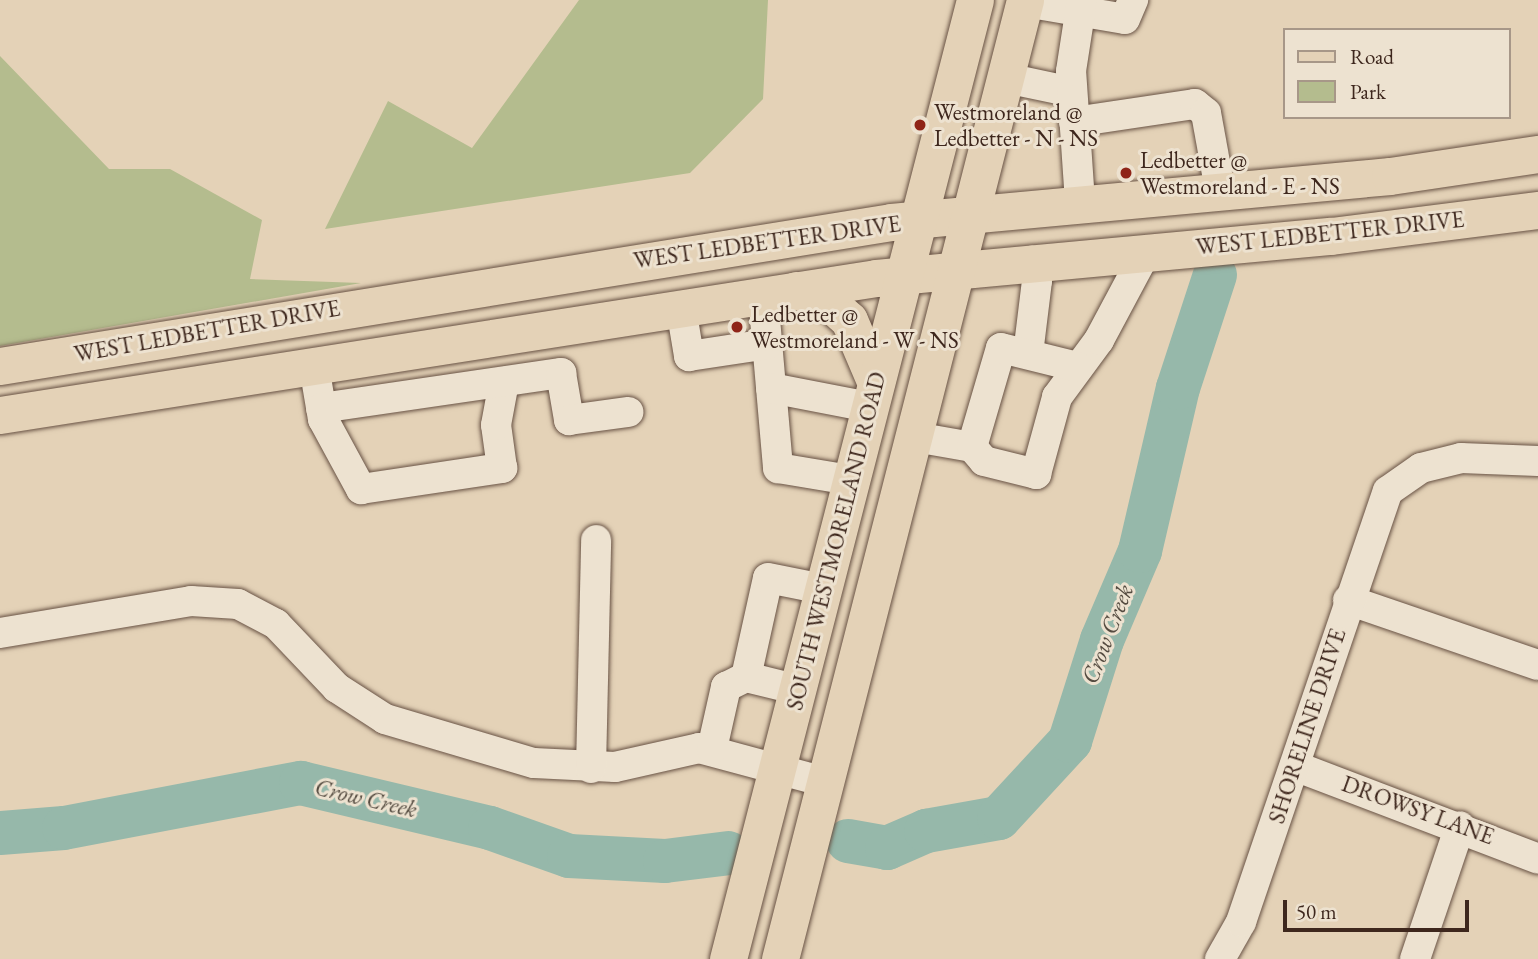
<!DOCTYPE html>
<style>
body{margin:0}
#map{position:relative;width:1538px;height:959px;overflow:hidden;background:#e4d2b7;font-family:"EB Garamond",serif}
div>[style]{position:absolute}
.green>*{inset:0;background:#b4bc8e}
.river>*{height:44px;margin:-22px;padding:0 22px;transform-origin:22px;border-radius:22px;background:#96b8aa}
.roads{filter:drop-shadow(0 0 2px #685244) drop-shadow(0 0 2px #685244)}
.minor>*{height:30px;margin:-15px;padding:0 15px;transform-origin:15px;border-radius:15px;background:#ede2d0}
.major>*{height:37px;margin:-18.5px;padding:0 18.5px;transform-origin:18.5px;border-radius:18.5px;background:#e4d2b7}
.dots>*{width:19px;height:19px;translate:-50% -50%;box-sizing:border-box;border:4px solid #ede2d0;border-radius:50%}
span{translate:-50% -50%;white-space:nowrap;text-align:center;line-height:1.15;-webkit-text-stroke:6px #ede2d0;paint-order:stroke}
.poi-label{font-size:23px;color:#3e271d}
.left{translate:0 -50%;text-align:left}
.street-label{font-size:23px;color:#3e271d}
.water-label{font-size:24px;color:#544b40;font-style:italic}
.legend{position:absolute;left:1283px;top:28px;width:228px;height:91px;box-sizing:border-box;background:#ede2d0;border:2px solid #a79788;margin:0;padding:9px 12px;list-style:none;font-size:21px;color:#3e271d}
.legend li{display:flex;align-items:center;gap:14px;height:35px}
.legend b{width:35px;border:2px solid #a79788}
.scale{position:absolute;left:1283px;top:900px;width:186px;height:32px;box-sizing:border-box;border:4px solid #3e271d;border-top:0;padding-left:9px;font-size:21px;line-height:24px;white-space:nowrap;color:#3e271d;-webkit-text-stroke:5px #ede2d0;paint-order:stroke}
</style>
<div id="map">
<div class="green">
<i style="clip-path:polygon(579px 0,768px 0,763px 99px,690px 173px,325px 229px,388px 101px,472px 148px)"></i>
<i style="clip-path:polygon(0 56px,109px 169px,170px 169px,262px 220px,250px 279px,361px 283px,0 346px)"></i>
</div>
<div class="river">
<i style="left:0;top:833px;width:64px;rotate:-4.5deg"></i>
<i style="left:64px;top:828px;width:241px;rotate:-10.8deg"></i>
<i style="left:301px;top:783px;width:194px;rotate:13.4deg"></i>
<i style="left:490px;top:828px;width:84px;rotate:19.5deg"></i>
<i style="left:569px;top:856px;width:96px;rotate:3deg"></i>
<i style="left:665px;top:861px;width:64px;rotate:-7.1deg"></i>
<i style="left:848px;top:841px;width:40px;rotate:10deg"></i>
<i style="left:887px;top:848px;width:43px;rotate:-23.6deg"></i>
<i style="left:926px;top:831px;width:74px;rotate:-10.1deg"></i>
<i style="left:999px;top:818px;width:105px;rotate:-47.3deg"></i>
<i style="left:1070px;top:741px;width:106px;rotate:-72.4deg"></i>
<i style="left:1102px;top:640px;width:97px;rotate:-66.9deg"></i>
<i style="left:1140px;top:551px;width:167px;rotate:-76.9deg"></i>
<i style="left:1178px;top:388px;width:119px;rotate:-71.9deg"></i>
</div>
<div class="roads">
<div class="minor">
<i style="left:1025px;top:2px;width:101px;rotate:9.6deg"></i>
<i style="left:1125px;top:19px;width:21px;rotate:-67deg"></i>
<i style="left:1006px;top:78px;width:67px;rotate:12deg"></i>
<i style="left:1074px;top:122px;width:122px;rotate:-8.5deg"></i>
<i style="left:1195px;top:104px;width:14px;rotate:39deg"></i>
<i style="left:1206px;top:113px;width:78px;rotate:79.7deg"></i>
<i style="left:1080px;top:202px;width:131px;rotate:-93.9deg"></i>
<i style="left:1071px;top:71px;width:72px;rotate:-81.2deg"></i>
<i style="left:763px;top:296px;width:173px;rotate:85deg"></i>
<i style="left:778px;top:468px;width:73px;rotate:9.5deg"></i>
<i style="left:681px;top:308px;width:49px;rotate:80.5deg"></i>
<i style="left:689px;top:356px;width:79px;rotate:-8.7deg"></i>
<i style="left:1028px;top:354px;width:74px;rotate:-83deg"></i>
<i style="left:1037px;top:281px;width:21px;rotate:-104deg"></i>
<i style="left:314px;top:366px;width:54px;rotate:80.4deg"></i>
<i style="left:323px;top:419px;width:80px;rotate:61.5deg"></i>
<i style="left:361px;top:489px;width:143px;rotate:-8.5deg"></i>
<i style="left:502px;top:468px;width:43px;rotate:-97.9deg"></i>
<i style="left:496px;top:425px;width:44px;rotate:-79.5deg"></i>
<i style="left:771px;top:388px;width:100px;rotate:11deg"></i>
<i style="left:321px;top:408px;width:243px;rotate:-8.3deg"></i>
<i style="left:561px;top:373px;width:48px;rotate:80.3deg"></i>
<i style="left:569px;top:420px;width:60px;rotate:-7.7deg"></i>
<i style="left:915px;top:437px;width:58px;rotate:10deg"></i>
<i style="left:972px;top:447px;width:18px;rotate:49deg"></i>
<i style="left:984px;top:461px;width:54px;rotate:14deg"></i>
<i style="left:1036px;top:474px;width:80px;rotate:-74.7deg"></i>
<i style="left:1057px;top:397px;width:71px;rotate:-53.6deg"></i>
<i style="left:1099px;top:340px;width:100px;rotate:-61.9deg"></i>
<i style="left:972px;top:447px;width:103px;rotate:-73.7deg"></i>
<i style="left:1001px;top:348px;width:79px;rotate:13.9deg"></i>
<i style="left:1348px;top:600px;width:201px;rotate:18.9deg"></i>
<i style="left:0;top:633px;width:194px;rotate:-9.5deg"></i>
<i style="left:191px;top:601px;width:47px;rotate:3.7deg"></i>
<i style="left:238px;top:604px;width:43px;rotate:27.8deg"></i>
<i style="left:276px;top:624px;width:88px;rotate:46.4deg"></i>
<i style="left:337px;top:688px;width:57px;rotate:32.9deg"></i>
<i style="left:385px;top:719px;width:155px;rotate:16.5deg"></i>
<i style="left:534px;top:763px;width:81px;rotate:2.8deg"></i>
<i style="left:615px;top:767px;width:86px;rotate:-12.7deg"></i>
<i style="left:699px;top:748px;width:131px;rotate:15.1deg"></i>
<i style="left:799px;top:690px;width:55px;rotate:-166.2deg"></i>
<i style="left:746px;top:677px;width:101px;rotate:-77.5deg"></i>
<i style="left:768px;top:578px;width:56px;rotate:11.3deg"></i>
<i style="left:712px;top:749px;width:64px;rotate:-77.3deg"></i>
<i style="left:726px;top:687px;width:22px;rotate:-27deg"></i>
<i style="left:1295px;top:766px;width:260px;rotate:20.9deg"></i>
<i style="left:591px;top:768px;width:228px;rotate:-88.7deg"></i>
<i style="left:1220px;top:959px;width:43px;rotate:-60.4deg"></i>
<i style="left:1241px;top:922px;width:455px;rotate:-71.2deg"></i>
<i style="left:1388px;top:491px;width:40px;rotate:-34.9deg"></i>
<i style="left:1421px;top:468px;width:41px;rotate:-14deg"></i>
<i style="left:1461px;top:458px;width:77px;rotate:2.2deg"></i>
<i style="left:1415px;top:959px;width:140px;rotate:-71.3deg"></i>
</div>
<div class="major">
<i style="left:796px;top:290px;width:38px;rotate:22deg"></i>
<i style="left:831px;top:304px;width:24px;rotate:42deg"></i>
<i style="left:849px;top:320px;width:66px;rotate:66.9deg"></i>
<i style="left:0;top:366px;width:903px;rotate:-9.18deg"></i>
<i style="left:891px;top:222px;width:501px;rotate:-5.27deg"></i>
<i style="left:1390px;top:176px;width:150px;rotate:-8.5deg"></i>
<i style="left:0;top:415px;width:887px;rotate:-8.89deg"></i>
<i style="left:876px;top:278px;width:457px;rotate:-5.3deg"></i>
<i style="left:1331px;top:236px;width:209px;rotate:-7.2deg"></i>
<i style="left:728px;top:959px;width:990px;rotate:-75.56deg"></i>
<i style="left:780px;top:959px;width:990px;rotate:-75.67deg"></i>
</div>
</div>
<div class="dots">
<i style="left:920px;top:125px;background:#8f2418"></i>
<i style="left:1126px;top:173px;background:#8f2418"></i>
<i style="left:737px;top:327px;background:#8f2418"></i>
</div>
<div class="poi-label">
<span class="left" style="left:934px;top:125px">Westmoreland @<br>Ledbetter - N - NS</span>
<span class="left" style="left:1140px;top:173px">Ledbetter @<br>Westmoreland - E - NS</span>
<span class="left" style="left:751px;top:327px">Ledbetter @<br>Westmoreland - W - NS</span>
</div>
<div class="street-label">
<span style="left:1330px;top:233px;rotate:-6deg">WEST LEDBETTER DRIVE</span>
<span style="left:767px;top:242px;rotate:-8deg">WEST LEDBETTER DRIVE</span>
<span style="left:207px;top:331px;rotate:-10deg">WEST LEDBETTER DRIVE</span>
<span style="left:836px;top:541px;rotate:-76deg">SOUTH WESTMORELAND ROAD</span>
<span style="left:1307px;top:726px;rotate:-72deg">SHORELINE DRIVE</span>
<span style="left:1418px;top:810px;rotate:20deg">DROWSY LANE</span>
</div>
<div class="water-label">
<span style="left:1107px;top:634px;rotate:-69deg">Crow Creek</span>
<span style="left:366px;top:798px;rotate:13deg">Crow Creek</span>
</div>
<ul class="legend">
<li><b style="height:9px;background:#e4d2b7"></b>Road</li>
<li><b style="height:19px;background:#b4bc8e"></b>Park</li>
</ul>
<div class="scale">50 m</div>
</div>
